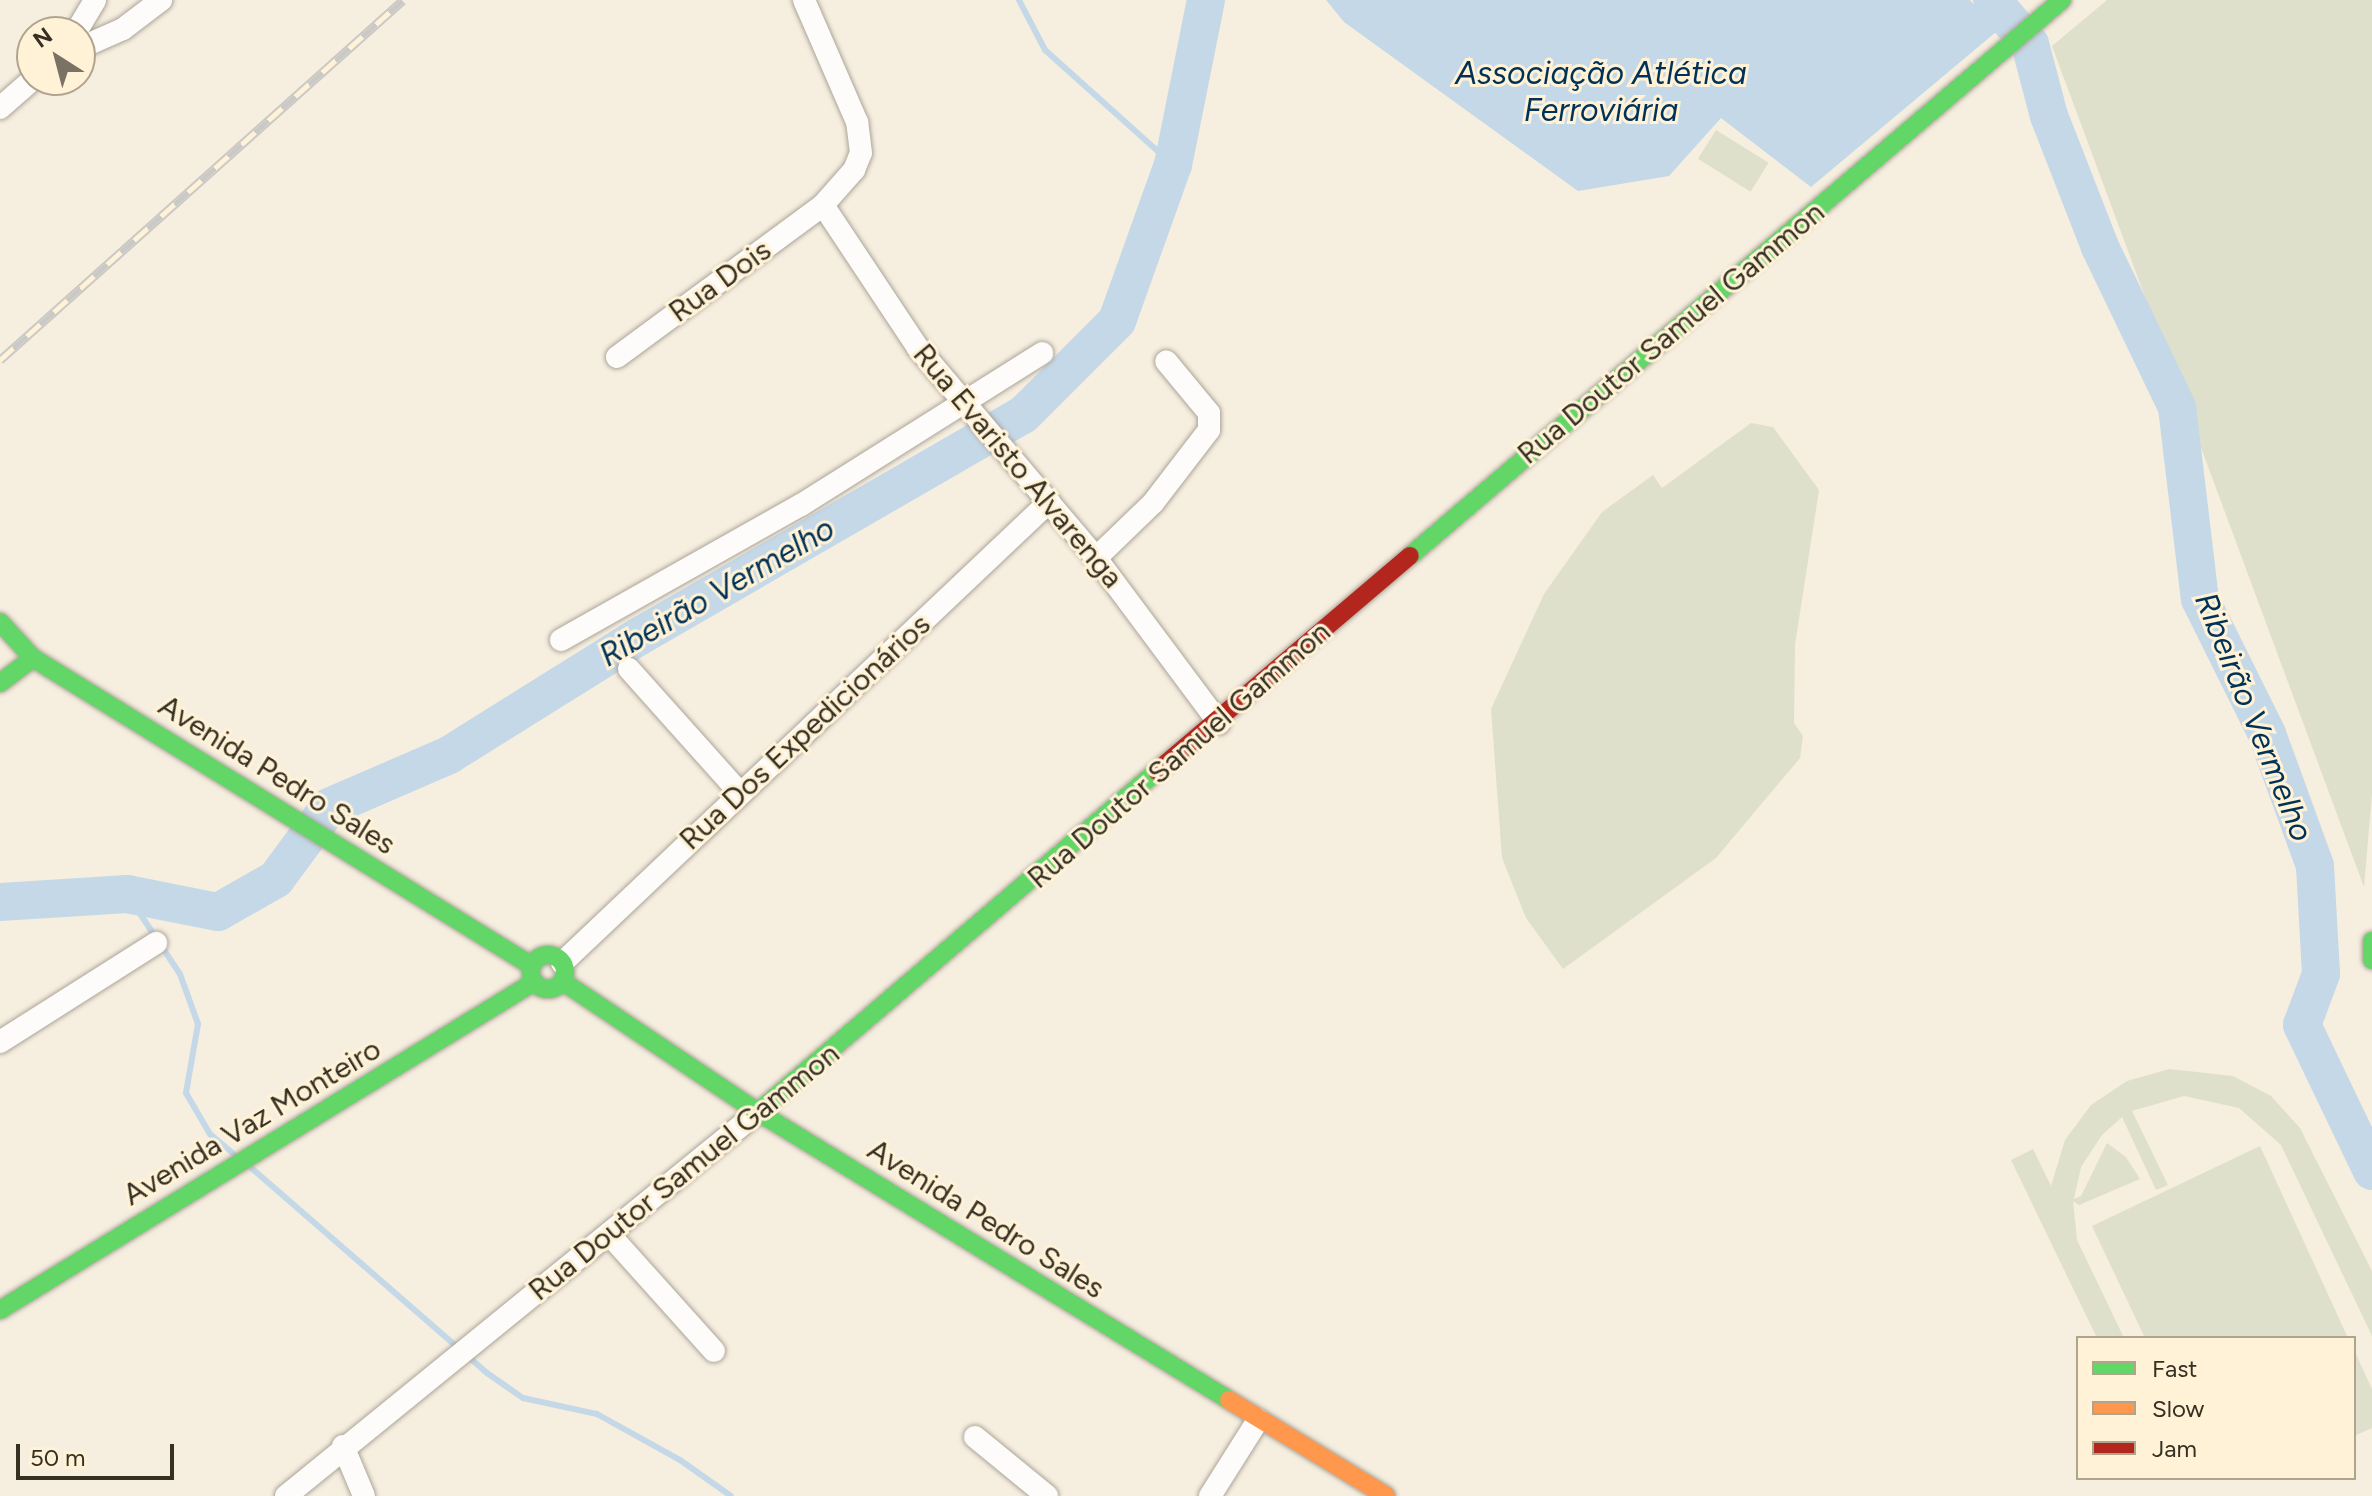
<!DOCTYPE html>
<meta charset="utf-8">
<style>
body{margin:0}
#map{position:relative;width:2372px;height:1496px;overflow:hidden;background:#f6eedf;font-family:Figtree,sans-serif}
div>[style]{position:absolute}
.green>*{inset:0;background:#dfe0cb;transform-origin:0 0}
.water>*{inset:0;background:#c4d8e8}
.stream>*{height:6px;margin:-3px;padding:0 3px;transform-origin:3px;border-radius:3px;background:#c4d8e8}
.river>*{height:38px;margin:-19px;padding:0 19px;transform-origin:19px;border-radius:19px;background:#c4d8e8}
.roads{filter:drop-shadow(0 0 2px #aba599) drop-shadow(0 0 2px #aba599)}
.street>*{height:22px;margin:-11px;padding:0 11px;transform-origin:11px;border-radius:11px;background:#fefcfa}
.fast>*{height:18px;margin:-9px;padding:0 9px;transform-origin:9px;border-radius:9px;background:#63d668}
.fast>.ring{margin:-9px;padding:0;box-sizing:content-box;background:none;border:18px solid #63d668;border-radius:50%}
.slow>*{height:18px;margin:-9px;padding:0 9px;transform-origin:9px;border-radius:9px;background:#ff974d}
.jam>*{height:18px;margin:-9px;padding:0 9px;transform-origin:9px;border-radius:9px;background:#b3261e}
.rail>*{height:9px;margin-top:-4.5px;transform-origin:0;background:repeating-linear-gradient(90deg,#fff2d6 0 18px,#cbc9c5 0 36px);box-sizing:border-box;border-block:2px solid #cbc9c5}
span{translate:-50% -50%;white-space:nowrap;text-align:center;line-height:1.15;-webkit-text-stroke:6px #fff2d6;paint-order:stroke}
.street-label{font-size:30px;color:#363023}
.water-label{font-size:32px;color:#003257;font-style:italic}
.legend{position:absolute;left:2076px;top:1336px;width:280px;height:144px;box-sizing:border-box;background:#fff2d6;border:2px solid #afa48e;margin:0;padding:10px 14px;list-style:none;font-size:24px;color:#363023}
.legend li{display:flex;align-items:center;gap:16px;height:40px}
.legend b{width:40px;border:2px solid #afa48e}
.north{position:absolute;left:16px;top:16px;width:80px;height:80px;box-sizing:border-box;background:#fff2d6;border:2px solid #afa48e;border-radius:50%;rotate:324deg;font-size:22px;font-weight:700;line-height:32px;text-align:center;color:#363023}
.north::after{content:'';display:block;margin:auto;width:28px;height:36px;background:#797265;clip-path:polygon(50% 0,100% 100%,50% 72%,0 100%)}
.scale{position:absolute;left:16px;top:1444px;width:158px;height:36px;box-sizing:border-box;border:4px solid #363023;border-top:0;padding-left:10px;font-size:24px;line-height:28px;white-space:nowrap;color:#363023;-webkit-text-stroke:6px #fff2d6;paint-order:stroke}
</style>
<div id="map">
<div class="green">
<i style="clip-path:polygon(2107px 0,2372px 0,2372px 794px,2364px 887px,2052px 46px)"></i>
<i style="left:1716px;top:130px;width:62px;height:34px;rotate:32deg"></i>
<i style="clip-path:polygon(1751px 423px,1773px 427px,1819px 490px,1795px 645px,1794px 723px,1803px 736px,1800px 758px,1716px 858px,1563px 969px,1526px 918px,1502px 858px,1491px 709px,1544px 594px,1602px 512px,1653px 475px,1662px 488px)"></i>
<i style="clip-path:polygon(2169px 1069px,2233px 1076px,2271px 1096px,2300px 1128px,2372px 1271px,2372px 1336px,2281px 1145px,2239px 1108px,2184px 1096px,2132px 1111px,2168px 1185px,2156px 1190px,2122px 1117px,2102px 1135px,2081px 1167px,2074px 1199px,2081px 1196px,2107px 1143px,2126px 1157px,2140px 1179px,2079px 1205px,2073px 1201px,2077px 1240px,2124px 1338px,2097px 1338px,2011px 1160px,2033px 1149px,2051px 1186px,2065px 1140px,2091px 1105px,2127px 1081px)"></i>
<i style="clip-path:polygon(2260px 1146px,2348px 1338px,2145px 1338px,2092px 1226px)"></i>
<i style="clip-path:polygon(2354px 1350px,2372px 1389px,2372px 1428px,2354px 1436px)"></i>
</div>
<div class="water">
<i style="clip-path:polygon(1326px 0,1970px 0,1996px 32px,1811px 187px,1721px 118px,1669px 176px,1578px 191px,1344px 22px)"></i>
</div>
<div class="stream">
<i style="left:1019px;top:0;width:56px;rotate:62.5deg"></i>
<i style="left:1045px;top:50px;width:172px;rotate:41.9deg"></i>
<i style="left:127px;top:894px;width:96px;rotate:56.5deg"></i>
<i style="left:180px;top:974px;width:53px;rotate:70.2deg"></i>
<i style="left:198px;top:1024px;width:70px;rotate:99.9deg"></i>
<i style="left:186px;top:1093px;width:48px;rotate:59.7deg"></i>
<i style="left:210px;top:1134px;width:31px;rotate:40deg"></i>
<i style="left:249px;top:1166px;width:315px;rotate:41deg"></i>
<i style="left:487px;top:1373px;width:44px;rotate:34.8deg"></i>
<i style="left:523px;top:1398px;width:76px;rotate:12.2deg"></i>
<i style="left:597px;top:1414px;width:95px;rotate:29deg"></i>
<i style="left:680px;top:1460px;width:62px;rotate:35.2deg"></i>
</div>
<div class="river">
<i style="left:1992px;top:0;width:58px;rotate:49.2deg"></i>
<i style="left:2030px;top:44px;width:74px;rotate:75.2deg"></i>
<i style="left:2049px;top:116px;width:141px;rotate:68.7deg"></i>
<i style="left:2100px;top:247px;width:178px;rotate:64.3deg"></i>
<i style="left:2177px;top:407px;width:193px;rotate:83.2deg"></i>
<i style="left:2200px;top:599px;width:151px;rotate:63.6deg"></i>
<i style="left:2267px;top:734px;width:140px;rotate:70deg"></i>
<i style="left:2315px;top:866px;width:108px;rotate:86.8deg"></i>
<i style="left:2321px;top:974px;width:54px;rotate:110.4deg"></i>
<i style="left:2302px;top:1025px;width:162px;rotate:64.4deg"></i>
<i style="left:0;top:902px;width:127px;rotate:-3.6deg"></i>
<i style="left:127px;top:894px;width:93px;rotate:11.2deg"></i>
<i style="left:218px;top:912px;width:67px;rotate:-29.6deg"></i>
<i style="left:276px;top:879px;width:89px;rotate:-53.6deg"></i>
<i style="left:329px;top:807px;width:131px;rotate:-23.4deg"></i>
<i style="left:449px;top:755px;width:223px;rotate:-32deg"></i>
<i style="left:638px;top:637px;width:444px;rotate:-30deg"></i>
<i style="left:1023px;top:415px;width:133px;rotate:-45deg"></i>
<i style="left:1117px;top:321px;width:166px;rotate:-70.3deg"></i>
<i style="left:1173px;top:165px;width:168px;rotate:-78.7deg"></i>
</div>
<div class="roads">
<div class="street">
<i style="left:76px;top:32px;width:37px;rotate:-59deg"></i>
<i style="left:80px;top:48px;width:47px;rotate:-23.8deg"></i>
<i style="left:123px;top:29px;width:48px;rotate:-37.3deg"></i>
<i style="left:0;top:108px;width:43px;rotate:-41.2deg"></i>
<i style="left:823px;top:205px;width:172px;rotate:56.4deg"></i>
<i style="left:918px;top:348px;width:275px;rotate:49.7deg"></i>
<i style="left:1096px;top:558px;width:206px;rotate:53.3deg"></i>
<i style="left:617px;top:357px;width:256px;rotate:-36.4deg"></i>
<i style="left:823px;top:205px;width:47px;rotate:-48.5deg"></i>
<i style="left:854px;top:170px;width:18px;rotate:-68deg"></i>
<i style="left:861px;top:153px;width:31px;rotate:-97deg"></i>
<i style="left:857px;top:122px;width:133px;rotate:-113.5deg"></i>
<i style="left:1096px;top:558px;width:79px;rotate:-44deg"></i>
<i style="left:1153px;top:503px;width:92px;rotate:-52.5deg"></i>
<i style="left:1209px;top:430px;width:17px;rotate:-90deg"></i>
<i style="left:1209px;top:413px;width:67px;rotate:-129.6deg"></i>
<i style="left:561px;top:640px;width:275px;rotate:-29.4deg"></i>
<i style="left:801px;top:505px;width:285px;rotate:-32.2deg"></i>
<i style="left:629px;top:669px;width:166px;rotate:48.2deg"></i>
<i style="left:562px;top:963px;width:671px;rotate:-43.43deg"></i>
<i style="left:0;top:1042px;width:185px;rotate:-32.4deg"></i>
<i style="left:609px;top:1234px;width:157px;rotate:48.1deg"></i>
<i style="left:975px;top:1437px;width:93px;rotate:39.3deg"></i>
<i style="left:343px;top:1446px;width:54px;rotate:67.2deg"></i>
<i style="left:286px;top:1496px;width:608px;rotate:-39.13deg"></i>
<i style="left:1210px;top:1496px;width:90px;rotate:-57.7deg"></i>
</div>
<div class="fast">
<i style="left:1410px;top:556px;width:857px;rotate:-40.46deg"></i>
<i style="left:0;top:622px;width:49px;rotate:47.5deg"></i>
<i style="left:33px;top:658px;width:586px;rotate:31.68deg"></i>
<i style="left:0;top:683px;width:41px;rotate:-37.1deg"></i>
<i style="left:2372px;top:941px;width:19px;rotate:90deg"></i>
<i class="ring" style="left:531px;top:955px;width:16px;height:16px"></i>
<i style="left:562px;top:981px;width:236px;rotate:33.8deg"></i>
<i style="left:758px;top:1112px;width:552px;rotate:31.44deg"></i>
<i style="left:758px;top:1112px;width:525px;rotate:-40.52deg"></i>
<i style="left:0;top:1310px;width:627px;rotate:-31.56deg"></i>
</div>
<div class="slow">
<i style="left:1229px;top:1400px;width:184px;rotate:31.4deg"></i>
</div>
<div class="jam">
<i style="left:1157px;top:771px;width:332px;rotate:-40.4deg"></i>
</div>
</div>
<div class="rail">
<i style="left:0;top:360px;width:540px;rotate:-41.77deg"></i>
</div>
<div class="street-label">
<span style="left:720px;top:281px;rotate:-36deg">Rua Dois</span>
<span style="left:1671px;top:333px;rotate:-40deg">Rua Doutor Samuel Gammon</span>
<span style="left:1018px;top:466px;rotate:50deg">Rua Evaristo Alvarenga</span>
<span style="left:805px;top:732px;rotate:-43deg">Rua Dos Expedicionários</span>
<span style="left:1179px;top:755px;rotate:-41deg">Rua Doutor Samuel Gammon</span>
<span style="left:277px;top:775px;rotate:32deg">Avenida Pedro Sales</span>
<span style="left:252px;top:1122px;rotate:-31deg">Avenida Vaz Monteiro</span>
<span style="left:684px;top:1172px;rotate:-39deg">Rua Doutor Samuel Gammon</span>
<span style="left:986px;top:1219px;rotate:32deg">Avenida Pedro Sales</span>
</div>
<div class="water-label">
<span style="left:1601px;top:92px">Associação Atlética<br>Ferroviária</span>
<span style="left:717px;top:592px;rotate:-30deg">Ribeirão Vermelho</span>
<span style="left:2254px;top:717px;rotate:68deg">Ribeirão Vermelho</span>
</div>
<ul class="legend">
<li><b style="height:10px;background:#63d668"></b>Fast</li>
<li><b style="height:10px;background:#ff974d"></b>Slow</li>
<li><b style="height:10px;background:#b3261e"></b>Jam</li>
</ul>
<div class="north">N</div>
<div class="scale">50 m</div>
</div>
